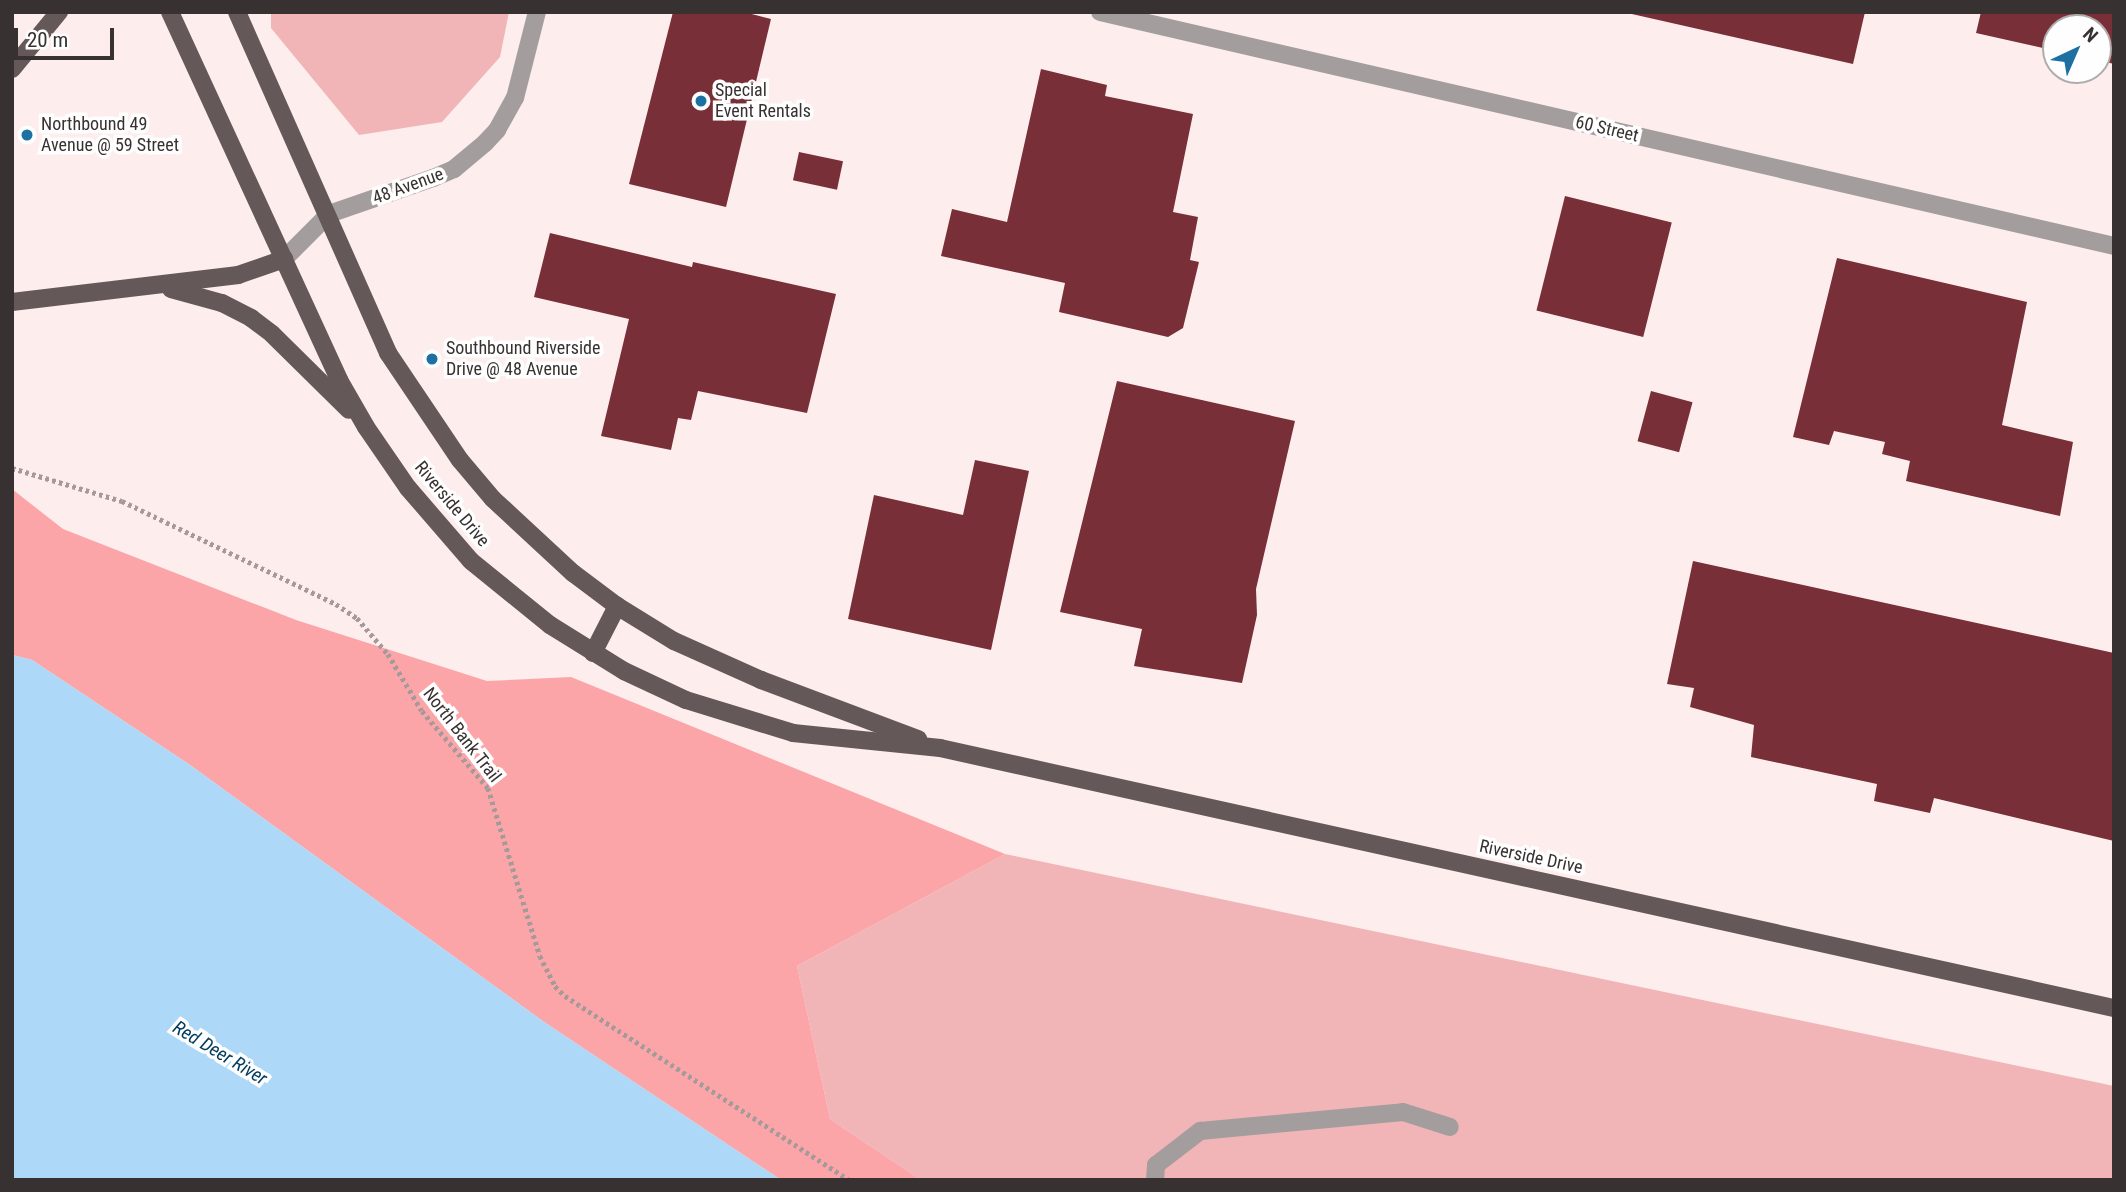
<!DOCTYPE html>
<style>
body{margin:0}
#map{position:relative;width:2126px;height:1192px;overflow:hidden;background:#fdeded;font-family:"Roboto Condensed",sans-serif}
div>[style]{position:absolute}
.green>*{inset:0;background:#f1b5b7}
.forest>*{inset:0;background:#fba5a9}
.water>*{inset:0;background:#aed8f7}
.building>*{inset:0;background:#792f37;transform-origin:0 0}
.path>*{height:4.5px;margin-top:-2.25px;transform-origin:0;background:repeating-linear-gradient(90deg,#a59999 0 3.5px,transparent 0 7px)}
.minor>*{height:18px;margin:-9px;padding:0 9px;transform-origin:9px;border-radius:9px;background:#a49d9d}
.major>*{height:18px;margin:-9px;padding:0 9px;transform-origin:9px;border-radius:9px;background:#645858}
.dots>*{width:19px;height:19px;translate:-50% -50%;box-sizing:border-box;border:4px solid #fefefe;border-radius:50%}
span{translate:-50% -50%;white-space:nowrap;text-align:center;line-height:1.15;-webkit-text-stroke:7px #fefefe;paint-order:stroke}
.poi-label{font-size:18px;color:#383131}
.left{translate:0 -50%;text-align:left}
.street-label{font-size:18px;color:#383131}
.water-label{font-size:19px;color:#003b5c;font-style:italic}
.frame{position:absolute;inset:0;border:14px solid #383131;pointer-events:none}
.north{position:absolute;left:2042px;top:14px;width:70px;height:70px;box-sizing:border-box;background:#fefefe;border:2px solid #afacac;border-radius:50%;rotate:44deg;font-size:19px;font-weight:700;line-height:28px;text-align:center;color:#383131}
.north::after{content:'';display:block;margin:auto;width:24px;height:32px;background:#1d70a1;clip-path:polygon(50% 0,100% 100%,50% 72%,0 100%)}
.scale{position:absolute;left:14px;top:28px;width:100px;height:32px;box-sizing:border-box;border:4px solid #383131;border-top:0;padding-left:9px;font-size:21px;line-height:24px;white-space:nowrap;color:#383131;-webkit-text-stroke:5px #fefefe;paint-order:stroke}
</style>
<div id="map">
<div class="green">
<i style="clip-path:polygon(271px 12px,509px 12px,500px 57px,442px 122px,359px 135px,271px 28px)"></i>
<i style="clip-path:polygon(1005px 854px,2114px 1086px,2114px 1180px,921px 1180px,830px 1119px,797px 966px)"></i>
</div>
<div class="forest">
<i style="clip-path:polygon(12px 489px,63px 529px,296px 620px,487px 681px,571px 677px,1005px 854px,797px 966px,830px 1119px,921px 1180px,781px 1180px,544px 1022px,190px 765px,32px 660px,12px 655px)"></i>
</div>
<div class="water">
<i style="clip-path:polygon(12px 655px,32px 660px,190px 765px,544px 1022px,781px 1180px,12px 1180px)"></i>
</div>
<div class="building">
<i style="clip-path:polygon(673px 12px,744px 12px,771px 19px,726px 207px,629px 184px)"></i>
<i style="clip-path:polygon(1623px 12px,1865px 12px,1853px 64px)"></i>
<i style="clip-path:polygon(1981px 12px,2114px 12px,2114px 64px,2098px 60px,2098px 28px,2056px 28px,2056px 51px,1976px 33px)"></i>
<i style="clip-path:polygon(1041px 69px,1107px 85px,1105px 96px,1193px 114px,1173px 212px,1198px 217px,1190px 260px,1199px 262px,1183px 328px,1168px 337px,1059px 312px,1065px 283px,941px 256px,952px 209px,1007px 222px)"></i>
<i style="left:799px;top:152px;width:45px;height:29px;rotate:12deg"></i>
<i style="left:1565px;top:196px;width:110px;height:118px;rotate:14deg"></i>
<i style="clip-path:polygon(550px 233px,692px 267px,693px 262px,836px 294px,807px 413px,698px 391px,691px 420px,678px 418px,671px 450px,601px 436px,629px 319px,534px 297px)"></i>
<i style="clip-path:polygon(1837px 258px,2027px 302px,2002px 425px,2073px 442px,2060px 516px,1906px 481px,1910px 461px,1882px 454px,1885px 442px,1834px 431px,1829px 445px,1793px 437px)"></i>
<i style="clip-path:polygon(1117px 381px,1295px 421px,1256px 589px,1257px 615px,1242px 683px,1134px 666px,1142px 629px,1060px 612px)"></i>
<i style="left:1651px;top:391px;width:43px;height:52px;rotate:15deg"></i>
<i style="clip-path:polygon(975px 460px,1029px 471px,991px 650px,848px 619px,874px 495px,963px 515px)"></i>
<i style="clip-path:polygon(1693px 561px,2114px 653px,2114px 841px,1934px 798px,1930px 813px,1874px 801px,1877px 784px,1751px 757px,1754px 725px,1690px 707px,1694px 688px,1667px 684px)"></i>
</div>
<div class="path">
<i style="left:12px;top:468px;width:115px;rotate:16.7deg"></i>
<i style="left:122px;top:501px;width:237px;rotate:25.7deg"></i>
<i style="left:336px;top:604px;width:25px;rotate:34deg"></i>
<i style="left:357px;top:618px;width:48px;rotate:49.3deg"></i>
<i style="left:388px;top:654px;width:66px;rotate:59.2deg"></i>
<i style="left:422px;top:711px;width:101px;rotate:49.4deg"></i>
<i style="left:488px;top:788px;width:176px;rotate:72.8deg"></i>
<i style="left:540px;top:956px;width:34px;rotate:63deg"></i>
<i style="left:555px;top:986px;width:14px;rotate:45deg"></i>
<i style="left:565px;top:996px;width:338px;rotate:32.9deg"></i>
</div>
<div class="minor">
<i style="left:1100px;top:12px;width:1041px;rotate:12.99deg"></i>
<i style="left:284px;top:259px;width:64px;rotate:-45deg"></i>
<i style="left:329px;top:214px;width:110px;rotate:-19.1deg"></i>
<i style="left:433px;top:178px;width:23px;rotate:-23deg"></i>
<i style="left:454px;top:169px;width:40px;rotate:-40deg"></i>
<i style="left:485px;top:143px;width:18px;rotate:-47deg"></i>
<i style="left:497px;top:130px;width:37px;rotate:-61deg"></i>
<i style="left:515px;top:98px;width:89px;rotate:-75.7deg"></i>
<i style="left:1155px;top:1180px;width:15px;rotate:-86deg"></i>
<i style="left:1156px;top:1165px;width:56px;rotate:-37.7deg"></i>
<i style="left:1200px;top:1131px;width:204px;rotate:-5.3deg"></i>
<i style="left:1403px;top:1112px;width:49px;rotate:17.7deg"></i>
</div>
<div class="major">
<i style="left:170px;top:12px;width:405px;rotate:65.3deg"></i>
<i style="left:339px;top:380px;width:54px;rotate:60.1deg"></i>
<i style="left:366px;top:427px;width:74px;rotate:55.5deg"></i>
<i style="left:408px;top:488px;width:96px;rotate:49.2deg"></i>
<i style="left:471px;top:561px;width:102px;rotate:39deg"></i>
<i style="left:550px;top:625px;width:87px;rotate:31.9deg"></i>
<i style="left:624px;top:671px;width:68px;rotate:25.1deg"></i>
<i style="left:686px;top:700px;width:112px;rotate:17.1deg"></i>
<i style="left:793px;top:733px;width:148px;rotate:5.8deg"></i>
<i style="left:940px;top:748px;width:1202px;rotate:12.49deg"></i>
<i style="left:237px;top:12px;width:373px;rotate:66.1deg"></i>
<i style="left:388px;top:353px;width:129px;rotate:56.1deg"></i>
<i style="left:460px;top:460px;width:51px;rotate:49.8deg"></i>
<i style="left:493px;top:499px;width:109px;rotate:42.8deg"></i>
<i style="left:573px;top:573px;width:55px;rotate:36.9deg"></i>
<i style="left:617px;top:606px;width:67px;rotate:31.6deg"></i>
<i style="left:674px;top:641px;width:95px;rotate:24.1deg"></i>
<i style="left:761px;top:680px;width:168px;rotate:20.6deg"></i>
<i style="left:12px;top:69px;width:74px;rotate:-50.5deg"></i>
<i style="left:171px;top:289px;width:53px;rotate:15.4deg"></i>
<i style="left:222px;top:303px;width:33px;rotate:27deg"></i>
<i style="left:251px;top:318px;width:26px;rotate:37deg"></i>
<i style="left:272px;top:334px;width:108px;rotate:44.6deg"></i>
<i style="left:12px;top:302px;width:228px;rotate:-6.8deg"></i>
<i style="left:238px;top:275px;width:49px;rotate:-19.2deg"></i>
<i style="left:593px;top:653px;width:53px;rotate:-62.9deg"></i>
</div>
<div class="dots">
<i style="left:701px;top:101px;background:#1d70a1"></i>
<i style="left:27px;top:135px;background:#1d70a1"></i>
<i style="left:432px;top:359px;background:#1d70a1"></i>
</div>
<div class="poi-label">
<span class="left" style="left:715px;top:101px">Special<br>Event Rentals</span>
<span class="left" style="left:41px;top:135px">Northbound 49<br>Avenue @ 59 Street</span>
<span class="left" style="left:446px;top:359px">Southbound Riverside<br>Drive @ 48 Avenue</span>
</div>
<div class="street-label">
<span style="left:1607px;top:129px;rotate:13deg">60 Street</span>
<span style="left:408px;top:186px;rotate:-20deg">48 Avenue</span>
<span style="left:452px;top:504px;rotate:50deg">Riverside Drive</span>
<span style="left:462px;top:735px;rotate:52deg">North Bank Trail</span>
<span style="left:1531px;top:857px;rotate:12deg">Riverside Drive</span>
</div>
<div class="water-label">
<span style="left:220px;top:1053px;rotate:31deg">Red Deer River</span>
</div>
<div class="frame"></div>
<div class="north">N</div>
<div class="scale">20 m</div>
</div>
